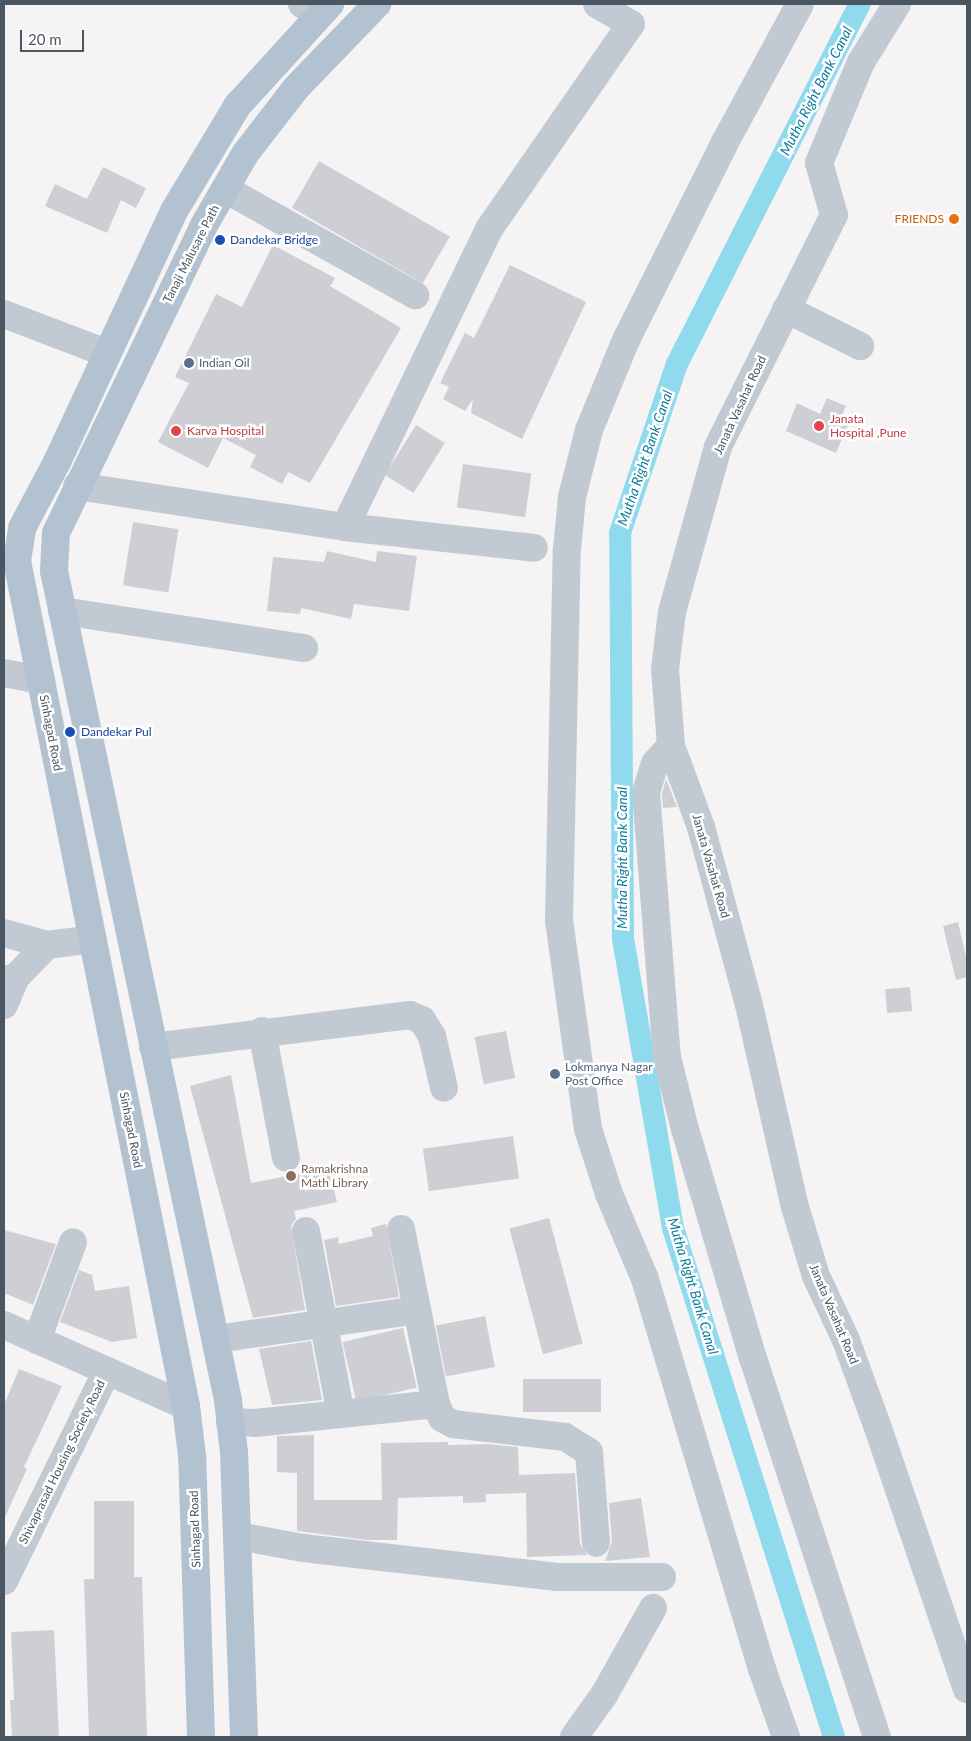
<!DOCTYPE html>
<style>
body{margin:0}
#map{position:relative;width:971px;height:1741px;overflow:hidden;background:#f5f3f3;font-family:Lato,sans-serif}
div>[style]{position:absolute}
.canal>*{height:22px;margin:-11px;padding:0 11px;transform-origin:11px;border-radius:11px;background:#90daee}
.building>*{inset:0;background:#cdcfd5;transform-origin:0 0}
.minor>*{height:28px;margin:-14px;padding:0 14px;transform-origin:14px;border-radius:14px;background:#c1cad2}
.major>*{height:28px;margin:-14px;padding:0 14px;transform-origin:14px;border-radius:14px;background:#b3c2d1}
.dots>*{width:14px;height:14px;translate:-50% -50%;box-sizing:border-box;border:2px solid #fff;border-radius:50%}
span{translate:-50% -50%;white-space:nowrap;text-align:center;line-height:1.15;-webkit-text-stroke:5px #fff;paint-order:stroke}
.food-label{font-size:12px;color:#c56008}
.right{translate:-100% -50%;text-align:right}
.transit-label{font-size:12px;color:#164399}
.left{translate:0 -50%;text-align:left}
.street-label{font-size:12px;color:#4a5661}
.service-label{font-size:12px;color:#4e5e75}
.health-label{font-size:12px;color:#be3a42}
.education-label{font-size:12px;color:#785e54}
.water-label{font-size:14px;color:#0c7c9b;font-style:italic}
.frame{position:absolute;inset:0;border:5px solid #4a5661;pointer-events:none}
.scale{position:absolute;left:20px;top:30px;width:64px;height:22px;box-sizing:border-box;border:2px solid #4a5661;border-top:0;padding-left:6px;font-size:15px;line-height:18px;white-space:nowrap;color:#4a5661;-webkit-text-stroke:4px #fff;paint-order:stroke}
</style>
<div id="map">
<div class="canal">
<i style="left:834px;top:1737px;width:534px;rotate:-107.55deg"></i>
<i style="left:673px;top:1228px;width:293px;rotate:-99.8deg"></i>
<i style="left:623px;top:939px;width:406px;rotate:-90.4deg"></i>
<i style="left:620px;top:533px;width:178px;rotate:-71.4deg"></i>
<i style="left:677px;top:364px;width:404px;rotate:-63.1deg"></i>
</div>
<div class="building">
<i style="left:319px;top:161px;width:151px;height:54px;rotate:30deg"></i>
<i style="clip-path:polygon(103px 167px,146px 188px,136px 208px,121px 200px,107px 233px,45px 206px,55px 184px,87px 199px)"></i>
<i style="clip-path:polygon(273px 245px,335px 278px,330px 286px,401px 328px,310px 483px,288px 472px,282px 484px,250px 467px,256px 455px,223px 438px,208px 468px,158px 442px,189px 383px,175px 377px,216px 294px,242px 307px)"></i>
<i style="clip-path:polygon(510px 265px,586px 302px,522px 439px,471px 413px,473px 399px,465px 411px,443px 399px,449px 387px,440px 383px,465px 333px,474px 338px)"></i>
<i style="clip-path:polygon(827px 398px,846px 406px,839px 422px,848px 425px,836px 453px,786px 431px,797px 403px,820px 414px)"></i>
<i style="left:416px;top:425px;width:34px;height:59px;rotate:32deg"></i>
<i style="left:463px;top:464px;width:69px;height:44px;rotate:8deg"></i>
<i style="left:133px;top:522px;width:46px;height:64px;rotate:9deg"></i>
<i style="clip-path:polygon(327px 551px,376px 562px,377px 551px,417px 556px,409px 611px,354px 604px,351px 619px,301px 608px,300px 614px,267px 611px,273px 557px,324px 562px)"></i>
<i style="clip-path:polygon(666px 779px,677px 807px,663px 808px,662px 794px)"></i>
<i style="clip-path:polygon(958px 922px,967px 961px,967px 977px,956px 980px,943px 926px)"></i>
<i style="left:910px;top:987px;width:24px;height:25px;rotate:85deg"></i>
<i style="left:506px;top:1031px;width:48px;height:32px;rotate:79deg"></i>
<i style="clip-path:polygon(231px 1075px,251px 1183px,328px 1168px,337px 1202px,294px 1211px,296px 1219px,291px 1226px,305px 1310px,253px 1318px,190px 1086px)"></i>
<i style="left:513px;top:1136px;width:43px;height:91px;rotate:82deg"></i>
<i style="left:549px;top:1218px;width:130px;height:41px;rotate:75deg"></i>
<i style="clip-path:polygon(386px 1224px,399px 1297px,336px 1306px,324px 1240px,338px 1237px,339px 1244px,373px 1236px,371px 1228px)"></i>
<i style="clip-path:polygon(4px 1230px,56px 1244px,33px 1305px,4px 1293px)"></i>
<i style="clip-path:polygon(79px 1270px,92px 1275px,95px 1291px,129px 1286px,137px 1338px,112px 1342px,60px 1322px)"></i>
<i style="left:485px;top:1316px;width:52px;height:50px;rotate:79deg"></i>
<i style="left:403px;top:1328px;width:61px;height:62px;rotate:77deg"></i>
<i style="clip-path:polygon(311px 1341px,322px 1400px,272px 1405px,259px 1349px)"></i>
<i style="clip-path:polygon(19px 1369px,62px 1386px,24px 1467px,27px 1469px,4px 1519px,4px 1405px)"></i>
<i style="left:601px;top:1379px;width:33px;height:78px;rotate:90deg"></i>
<i style="clip-path:polygon(314px 1435px,314px 1500px,382px 1500px,381px 1443px,448px 1442px,448px 1445px,487px 1444px,518px 1447px,519px 1475px,575px 1473px,580px 1544px,587px 1555px,527px 1557px,526px 1493px,486px 1494px,486px 1502px,463px 1503px,463px 1496px,398px 1498px,397px 1540px,367px 1540px,297px 1531px,297px 1473px,277px 1472px,277px 1436px)"></i>
<i style="clip-path:polygon(641px 1498px,650px 1557px,605px 1561px,612px 1542px,609px 1503px)"></i>
<i style="clip-path:polygon(94px 1501px,134px 1501px,134px 1577px,142px 1577px,147px 1737px,89px 1737px,84px 1579px,94px 1579px)"></i>
<i style="clip-path:polygon(54px 1630px,59px 1737px,12px 1737px,10px 1700px,14px 1700px,11px 1632px)"></i>
</div>
<div class="minor">
<i style="left:302px;top:4px;width:21px;rotate:29deg"></i>
<i style="left:897px;top:4px;width:68px;rotate:121.8deg"></i>
<i style="left:861px;top:62px;width:109px;rotate:112.6deg"></i>
<i style="left:819px;top:163px;width:54px;rotate:73.9deg"></i>
<i style="left:834px;top:215px;width:259px;rotate:116.6deg"></i>
<i style="left:718px;top:447px;width:171px;rotate:105.6deg"></i>
<i style="left:672px;top:612px;width:57px;rotate:97deg"></i>
<i style="left:665px;top:669px;width:77px;rotate:85.5deg"></i>
<i style="left:671px;top:746px;width:86px;rotate:69.7deg"></i>
<i style="left:701px;top:827px;width:184px;rotate:74.9deg"></i>
<i style="left:749px;top:1005px;width:207px;rotate:77.2deg"></i>
<i style="left:795px;top:1207px;width:72px;rotate:73.1deg"></i>
<i style="left:816px;top:1276px;width:71px;rotate:64.9deg"></i>
<i style="left:846px;top:1340px;width:90px;rotate:70deg"></i>
<i style="left:877px;top:1425px;width:279px;rotate:71.2deg"></i>
<i style="left:225px;top:189px;width:218px;rotate:29.2deg"></i>
<i style="left:786px;top:309px;width:83px;rotate:26.6deg"></i>
<i style="left:4px;top:314px;width:109px;rotate:20.9deg"></i>
<i style="left:77px;top:486px;width:271px;rotate:8.7deg"></i>
<i style="left:345px;top:527px;width:190px;rotate:6.3deg"></i>
<i style="left:345px;top:527px;width:331px;rotate:-64.2deg"></i>
<i style="left:489px;top:229px;width:249px;rotate:-55.3deg"></i>
<i style="left:631px;top:24px;width:39px;rotate:-150deg"></i>
<i style="left:62px;top:611px;width:245px;rotate:8.7deg"></i>
<i style="left:4px;top:673px;width:38px;rotate:11deg"></i>
<i style="left:671px;top:746px;width:23px;rotate:133deg"></i>
<i style="left:655px;top:763px;width:30px;rotate:107deg"></i>
<i style="left:646px;top:792px;width:266px;rotate:85.5deg"></i>
<i style="left:667px;top:1057px;width:74px;rotate:76deg"></i>
<i style="left:685px;top:1129px;width:239px;rotate:73.5deg"></i>
<i style="left:753px;top:1358px;width:399px;rotate:71.9deg"></i>
<i style="left:4px;top:933px;width:45px;rotate:15.6deg"></i>
<i style="left:47px;top:945px;width:46px;rotate:-7.4deg"></i>
<i style="left:4px;top:980px;width:12px;rotate:-14deg"></i>
<i style="left:16px;top:977px;width:45px;rotate:-45.9deg"></i>
<i style="left:4px;top:1005px;width:30px;rotate:-67deg"></i>
<i style="left:262px;top:1031px;width:129px;rotate:79.3deg"></i>
<i style="left:153px;top:1047px;width:259px;rotate:-7.1deg"></i>
<i style="left:410px;top:1015px;width:13px;rotate:23deg"></i>
<i style="left:422px;top:1020px;width:19px;rotate:58deg"></i>
<i style="left:432px;top:1036px;width:53px;rotate:77deg"></i>
<i style="left:401px;top:1229px;width:178px;rotate:78.7deg"></i>
<i style="left:436px;top:1404px;width:15px;rotate:67deg"></i>
<i style="left:442px;top:1418px;width:13px;rotate:29deg"></i>
<i style="left:453px;top:1424px;width:113px;rotate:6.6deg"></i>
<i style="left:565px;top:1437px;width:28px;rotate:32deg"></i>
<i style="left:589px;top:1452px;width:91px;rotate:85.6deg"></i>
<i style="left:306px;top:1231px;width:186px;rotate:79.2deg"></i>
<i style="left:4px;top:1325px;width:199px;rotate:24deg"></i>
<i style="left:216px;top:1339px;width:203px;rotate:-8.2deg"></i>
<i style="left:37px;top:1340px;width:104px;rotate:-69.8deg"></i>
<i style="left:230px;top:1422px;width:25px;rotate:2deg"></i>
<i style="left:255px;top:1423px;width:182px;rotate:-6deg"></i>
<i style="left:238px;top:1536px;width:66px;rotate:10.5deg"></i>
<i style="left:303px;top:1548px;width:256px;rotate:6.5deg"></i>
<i style="left:557px;top:1577px;width:105px"></i>
<i style="left:4px;top:1581px;width:234px;rotate:-63.9deg"></i>
<i style="left:574px;top:1737px;width:52px;rotate:-54.5deg"></i>
<i style="left:604px;top:1695px;width:100px;rotate:-60.6deg"></i>
<i style="left:786px;top:1737px;width:72px;rotate:-109.4deg"></i>
<i style="left:762px;top:1669px;width:407px;rotate:-106.7deg"></i>
<i style="left:645px;top:1279px;width:92px;rotate:-113deg"></i>
<i style="left:609px;top:1194px;width:68px;rotate:-107.9deg"></i>
<i style="left:588px;top:1129px;width:211px;rotate:-97.9deg"></i>
<i style="left:559px;top:920px;width:370px;rotate:-88.8deg"></i>
<i style="left:567px;top:550px;width:53px;rotate:-84.6deg"></i>
<i style="left:572px;top:497px;width:69px;rotate:-75.8deg"></i>
<i style="left:589px;top:430px;width:97px;rotate:-67.7deg"></i>
<i style="left:626px;top:340px;width:219px;rotate:-63.4deg"></i>
<i style="left:724px;top:144px;width:159px;rotate:-61.5deg"></i>
</div>
<div class="major">
<i style="left:201px;top:1737px;width:281px;rotate:-91.8deg"></i>
<i style="left:192px;top:1456px;width:50px;rotate:-96.8deg"></i>
<i style="left:186px;top:1406px;width:862px;rotate:-101.31deg"></i>
<i style="left:17px;top:561px;width:33px;rotate:-81deg"></i>
<i style="left:22px;top:528px;width:75px;rotate:-62.1deg"></i>
<i style="left:57px;top:462px;width:277px;rotate:-65deg"></i>
<i style="left:174px;top:211px;width:122px;rotate:-59deg"></i>
<i style="left:237px;top:106px;width:138px;rotate:-47.6deg"></i>
<i style="left:244px;top:1737px;width:284px;rotate:-92deg"></i>
<i style="left:234px;top:1453px;width:53px;rotate:-96.5deg"></i>
<i style="left:228px;top:1400px;width:847px;rotate:-101.85deg"></i>
<i style="left:54px;top:571px;width:38px;rotate:-87deg"></i>
<i style="left:56px;top:533px;width:339px;rotate:-64.3deg"></i>
<i style="left:203px;top:227px;width:84px;rotate:-60.1deg"></i>
<i style="left:245px;top:154px;width:83px;rotate:-52.3deg"></i>
<i style="left:296px;top:88px;width:117px;rotate:-46deg"></i>
</div>
<div class="dots">
<i style="left:954px;top:219px;background:#e8710a"></i>
<i style="left:220px;top:240px;background:#1a4fb4"></i>
<i style="left:189px;top:363px;background:#5c6f8a"></i>
<i style="left:819px;top:426px;background:#e0444e"></i>
<i style="left:176px;top:431px;background:#e0444e"></i>
<i style="left:70px;top:732px;background:#1a4fb4"></i>
<i style="left:555px;top:1074px;background:#5c6f8a"></i>
<i style="left:291px;top:1176px;background:#8d6e63"></i>
</div>
<div class="food-label">
<span class="right" style="left:944px;top:219px">FRIENDS</span>
</div>
<div class="transit-label">
<span class="left" style="left:230px;top:240px">Dandekar Bridge</span>
<span class="left" style="left:81px;top:732px">Dandekar Pul</span>
</div>
<div class="street-label">
<span style="left:191px;top:254px;rotate:-63deg">Tanaji Malusare Path</span>
<span style="left:740px;top:405px;rotate:-65deg">Janata Vasahat Road</span>
<span style="left:51px;top:733px;rotate:79deg">Sinhagad Road</span>
<span style="left:711px;top:866px;rotate:74deg">Janata Vasahat Road</span>
<span style="left:131px;top:1130px;rotate:79deg">Sinhagad Road</span>
<span style="left:834px;top:1314px;rotate:67deg">Janata Vasahat Road</span>
<span style="left:62px;top:1462px;rotate:-64deg">Shivaprasad Housing Society Road</span>
<span style="left:195px;top:1529px;rotate:-92deg">Sinhagad Road</span>
</div>
<div class="service-label">
<span class="left" style="left:199px;top:363px">Indian Oil</span>
<span class="left" style="left:565px;top:1074px">Lokmanya Nagar<br>Post Office</span>
</div>
<div class="health-label">
<span class="left" style="left:830px;top:426px">Janata<br>Hospital ,Pune</span>
<span class="left" style="left:187px;top:431px">Karva Hospital</span>
</div>
<div class="education-label">
<span class="left" style="left:301px;top:1176px">Ramakrishna<br>Math Library</span>
</div>
<div class="water-label">
<span style="left:816px;top:91px;rotate:-63deg">Mutha Right Bank Canal</span>
<span style="left:645px;top:458px;rotate:-71deg">Mutha Right Bank Canal</span>
<span style="left:622px;top:858px;rotate:-90deg">Mutha Right Bank Canal</span>
<span style="left:693px;top:1286px;rotate:73deg">Mutha Right Bank Canal</span>
</div>
<div class="frame"></div>
<div class="scale">20 m</div>
</div>
